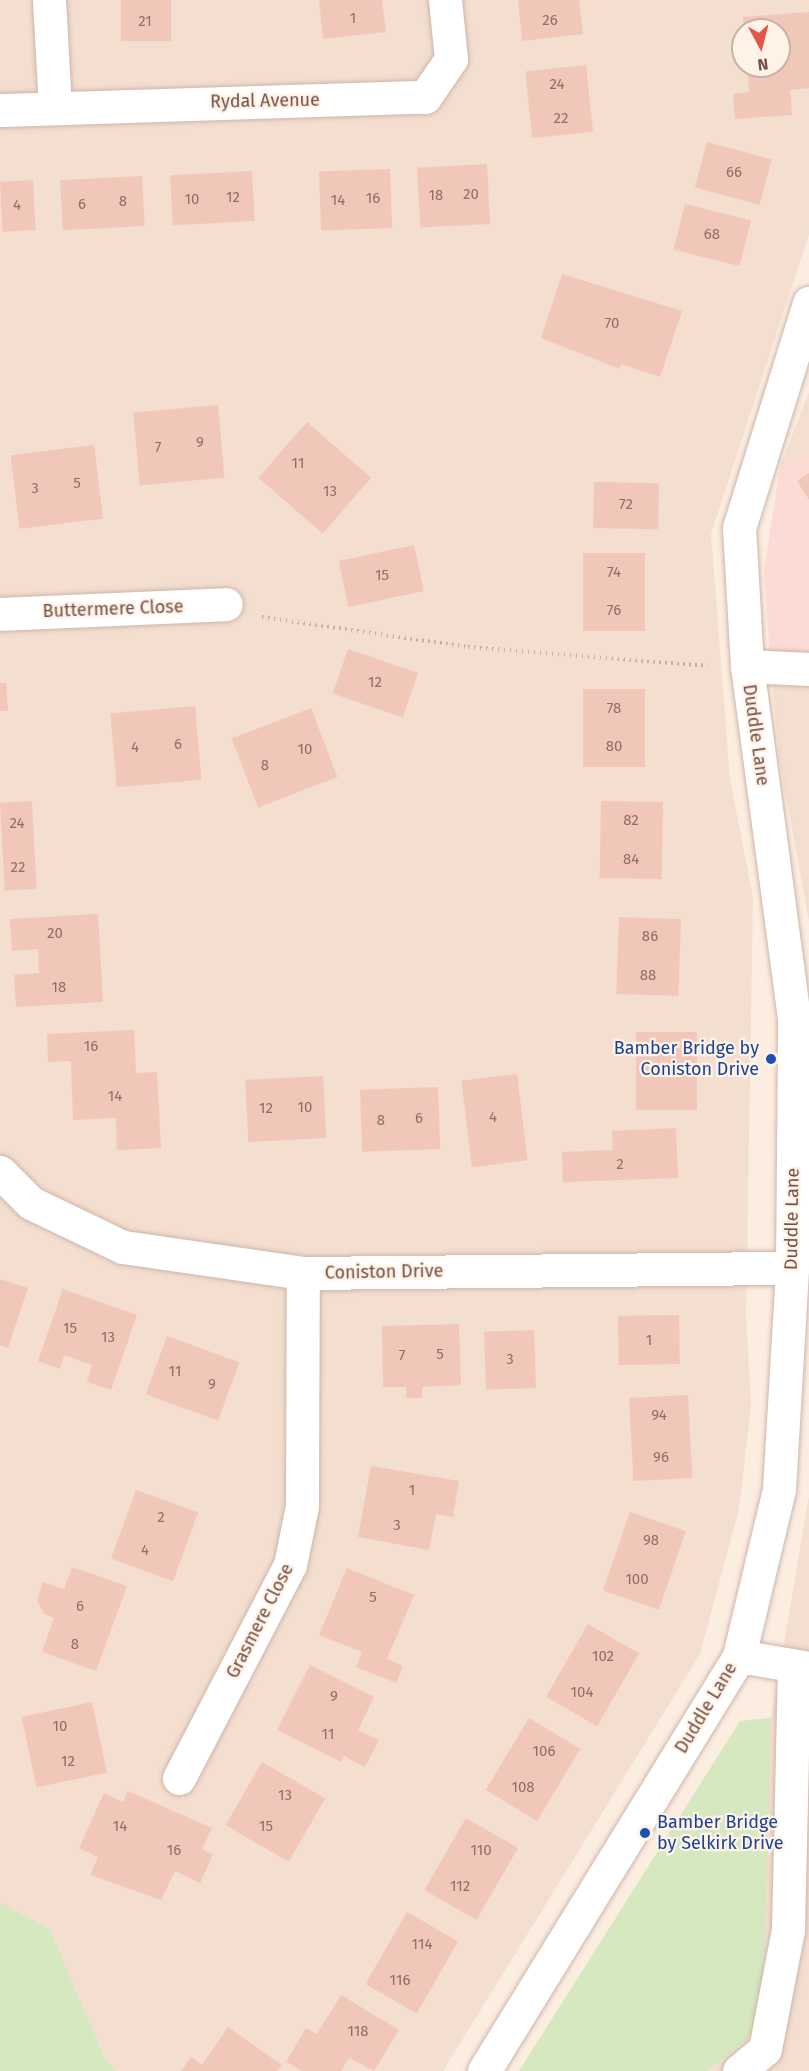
<!DOCTYPE html>
<style>
body{margin:0}
#map{position:relative;width:809px;height:2071px;overflow:hidden;background:#fcede1;font-family:"Fira Sans",sans-serif}
div>[style]{position:absolute}
.residential>*{inset:0;background:#f3decf}
.commercial>*{inset:0;background:#fcdbd5}
.green>*{inset:0;background:#d6e8c0}
.building>*{inset:0;background:#f1c7b9;transform-origin:0 0}
.path>*{height:4px;margin-top:-2px;transform-origin:0;background:repeating-linear-gradient(90deg,#d5ab9d 0 1.5px,transparent 0 6px)}
.roads{filter:drop-shadow(0 0 2px #ceb6ab) drop-shadow(0 0 2px #ceb6ab)}
.street>*{height:33px;margin:-16.5px;padding:0 16.5px;transform-origin:16.5px;border-radius:16.5px;background:#fff}
.secondary>*{height:33px;margin:-16.5px;padding:0 16.5px;transform-origin:16.5px;border-radius:16.5px;background:#fff}
.dots>*{width:16px;height:16px;translate:-50% -50%;box-sizing:border-box;border:3px solid #fff2e7;border-radius:50%}
span{translate:-50% -50%;white-space:nowrap;text-align:center;line-height:1.15;-webkit-text-stroke:4.5px #fff2e7;paint-order:stroke}
.number-label{font-size:15px;color:#926e64}
.number-label span{-webkit-text-stroke-width:0}
.street-label{font-size:18px;color:#725148}
.transit-label{font-size:18px;color:#164399}
.right{translate:-100% -50%;text-align:right}
.left{translate:0 -50%;text-align:left}
.north{position:absolute;left:731px;top:18px;width:60px;height:60px;box-sizing:border-box;background:#fff2e7;border:2px solid #c7b2a7;border-radius:50%;rotate:173deg;font-size:16px;font-weight:700;line-height:24px;text-align:center;color:#725148}
.north::after{content:'';display:block;margin:auto;width:21px;height:27px;background:#e45447;clip-path:polygon(50% 0,100% 100%,50% 72%,0 100%)}
</style>
<div id="map">
<div class="residential">
<i style="clip-path:polygon(evenodd,0 0,809px 0,809px 234px,711px 534px,730px 779px,753px 898px,746px 1315px,751px 1405px,739px 1509px,700px 1654px,443px 2071px,116px 2071px,106px 2061px,50px 1929px,0 1902px,0 0,743px 30px,779px 30px,779px 66px,743px 66px,743px 30px)"></i>
<i style="clip-path:polygon(809px 392px,809px 453px,780px 467px)"></i>
<i style="clip-path:polygon(809px 669px,809px 921px,780px 764px,771px 670px)"></i>
<i style="clip-path:polygon(809px 1496px,809px 2071px,707px 2071px,745px 2041px,771px 1718px)"></i>
</div>
<div class="commercial">
<i style="clip-path:polygon(809px 453px,809px 669px,771px 670px,764px 571px,780px 467px)"></i>
</div>
<div class="green">
<i style="clip-path:polygon(771px 1718px,763px 2010px,745px 2041px,707px 2071px,519px 2071px,740px 1721px)"></i>
<i style="clip-path:polygon(0 1902px,50px 1929px,106px 2061px,116px 2071px,0 2071px)"></i>
</div>
<div class="building">
<i style="left:121px;top:0;width:50px;height:41px"></i>
<i style="clip-path:polygon(319px 0,382px 0,386px 32px,323px 39px)"></i>
<i style="clip-path:polygon(518px 0,579px 0,583px 34px,522px 41px)"></i>
<i style="clip-path:polygon(809px 12px,809px 88px,790px 90px,792px 115px,735px 119px,733px 94px,749px 92px,747px 66px,779px 66px,779px 30px,744px 30px,743px 17px)"></i>
<i style="left:586px;top:65px;width:67px;height:61px;rotate:84deg"></i>
<i style="left:707px;top:142px;width:67px;height:47px;rotate:15deg"></i>
<i style="left:487px;top:164px;width:60px;height:70px;rotate:87deg"></i>
<i style="left:390px;top:169px;width:59px;height:71px;rotate:88deg"></i>
<i style="left:252px;top:171px;width:50px;height:82px;rotate:87deg"></i>
<i style="left:142px;top:176px;width:50px;height:82px;rotate:87deg"></i>
<i style="left:33px;top:180px;width:50px;height:33px;rotate:87deg"></i>
<i style="left:685px;top:204px;width:68px;height:47px;rotate:14deg"></i>
<i style="clip-path:polygon(562px 274px,682px 311px,660px 377px,621px 364px,620px 369px,541px 338px)"></i>
<i style="left:218px;top:405px;width:73px;height:85px;rotate:85deg"></i>
<i style="left:307px;top:422px;width:85px;height:74px;rotate:41deg"></i>
<i style="left:94px;top:445px;width:74px;height:84px;rotate:83deg"></i>
<i style="clip-path:polygon(809px 473px,809px 500px,797px 481px)"></i>
<i style="left:594px;top:482px;width:65px;height:46px;rotate:1deg"></i>
<i style="left:414px;top:545px;width:47px;height:77px;rotate:78deg"></i>
<i style="left:645px;top:553px;width:78px;height:62px;rotate:90deg"></i>
<i style="left:348px;top:649px;width:74px;height:47px;rotate:19deg"></i>
<i style="clip-path:polygon(0 683px,6px 683px,8px 711px,0 711px)"></i>
<i style="left:583px;top:689px;width:62px;height:78px"></i>
<i style="left:195px;top:706px;width:74px;height:85px;rotate:85deg"></i>
<i style="left:311px;top:708px;width:74px;height:85px;rotate:69deg"></i>
<i style="left:32px;top:801px;width:88px;height:32px;rotate:87deg"></i>
<i style="left:601px;top:801px;width:62px;height:77px;rotate:1deg"></i>
<i style="clip-path:polygon(98px 914px,103px 1002px,16px 1007px,14px 975px,39px 973px,38px 949px,12px 951px,10px 919px)"></i>
<i style="left:619px;top:917px;width:62px;height:77px;rotate:2deg"></i>
<i style="clip-path:polygon(134px 1030px,136px 1073px,157px 1072px,161px 1148px,117px 1150px,116px 1118px,73px 1120px,71px 1061px,48px 1062px,47px 1034px)"></i>
<i style="left:636px;top:1032px;width:61px;height:78px"></i>
<i style="left:517px;top:1074px;width:87px;height:56px;rotate:83deg"></i>
<i style="left:323px;top:1076px;width:62px;height:78px;rotate:87deg"></i>
<i style="left:438px;top:1087px;width:62px;height:78px;rotate:88deg"></i>
<i style="clip-path:polygon(676px 1128px,678px 1178px,563px 1182px,562px 1152px,613px 1150px,612px 1131px)"></i>
<i style="clip-path:polygon(0 1279px,28px 1288px,8px 1348px,0 1345px)"></i>
<i style="clip-path:polygon(63px 1289px,137px 1315px,111px 1390px,87px 1382px,92px 1365px,64px 1355px,60px 1369px,38px 1361px)"></i>
<i style="left:679px;top:1315px;width:49px;height:61px;rotate:89deg"></i>
<i style="clip-path:polygon(459px 1324px,461px 1385px,422px 1387px,422px 1398px,406px 1398px,406px 1387px,383px 1387px,382px 1326px)"></i>
<i style="left:534px;top:1330px;width:58px;height:50px;rotate:88deg"></i>
<i style="left:167px;top:1336px;width:77px;height:62px;rotate:20deg"></i>
<i style="left:688px;top:1395px;width:83px;height:59px;rotate:87deg"></i>
<i style="clip-path:polygon(371px 1466px,459px 1481px,453px 1517px,436px 1514px,429px 1550px,358px 1537px)"></i>
<i style="left:136px;top:1490px;width:66px;height:73px;rotate:20deg"></i>
<i style="left:630px;top:1512px;width:59px;height:83px;rotate:19deg"></i>
<i style="clip-path:polygon(72px 1567px,127px 1586px,96px 1671px,42px 1652px,54px 1618px,44px 1614px,37px 1600px,43px 1582px,64px 1589px)"></i>
<i style="clip-path:polygon(347px 1568px,414px 1595px,387px 1659px,403px 1666px,396px 1683px,356px 1667px,362px 1652px,319px 1635px)"></i>
<i style="left:588px;top:1624px;width:59px;height:84px;rotate:30deg"></i>
<i style="clip-path:polygon(310px 1665px,374px 1697px,358px 1730px,379px 1740px,365px 1767px,344px 1756px,341px 1762px,277px 1730px)"></i>
<i style="left:92px;top:1702px;width:72px;height:72px;rotate:78deg"></i>
<i style="left:529px;top:1718px;width:60px;height:84px;rotate:31deg"></i>
<i style="left:262px;top:1762px;width:73px;height:73px;rotate:30deg"></i>
<i style="clip-path:polygon(128px 1791px,212px 1828px,202px 1849px,213px 1854px,200px 1883px,175px 1871px,161px 1900px,90px 1875px,98px 1857px,79px 1848px,104px 1793px,123px 1802px)"></i>
<i style="left:466px;top:1818px;width:60px;height:83px;rotate:30deg"></i>
<i style="left:407px;top:1912px;width:59px;height:83px;rotate:30deg"></i>
<i style="clip-path:polygon(341px 1995px,399px 2030px,374px 2071px,349px 2058px,341px 2071px,302px 2071px,286px 2062px,306px 2028px,317px 2034px)"></i>
<i style="clip-path:polygon(228px 2027px,282px 2065px,277px 2071px,181px 2071px,191px 2057px,202px 2065px)"></i>
</div>
<div class="path">
<i style="left:262px;top:617px;width:208px;rotate:8.3deg"></i>
<i style="left:468px;top:647px;width:240px;rotate:4.5deg"></i>
</div>
<div class="roads">
<div class="street">
<i style="left:49px;top:0;width:106px;rotate:86.8deg"></i>
<i style="left:0;top:110px;width:425px;rotate:-1.8deg"></i>
<i style="left:425px;top:97px;width:46px;rotate:-55.6deg"></i>
<i style="left:451px;top:59px;width:59px;rotate:-95.8deg"></i>
<i style="left:0;top:614px;width:226px;rotate:-2.5deg"></i>
<i style="left:747px;top:666px;width:62px;rotate:2.8deg"></i>
<i style="left:0;top:1172px;width:44px;rotate:45deg"></i>
<i style="left:31px;top:1203px;width:102px;rotate:25.6deg"></i>
<i style="left:123px;top:1247px;width:182px;rotate:8.2deg"></i>
<i style="left:303px;top:1273px;width:489px;rotate:-0.6deg"></i>
<i style="left:739px;top:1656px;width:71px;rotate:9.7deg"></i>
<i style="left:179px;top:1778px;width:240px;rotate:-62.5deg"></i>
<i style="left:290px;top:1565px;width:60px;rotate:-78.5deg"></i>
<i style="left:302px;top:1506px;width:233px;rotate:-89.8deg"></i>
<i style="left:739px;top:2071px;width:34px;rotate:-40deg"></i>
<i style="left:765px;top:2049px;width:121px;rotate:-79.1deg"></i>
<i style="left:788px;top:1930px;width:262px;rotate:-88.7deg"></i>
</div>
<div class="secondary">
<i style="left:484px;top:2071px;width:487px;rotate:-58.4deg"></i>
<i style="left:739px;top:1656px;width:172px;rotate:-76.5deg"></i>
<i style="left:779px;top:1489px;width:221px;rotate:-86.6deg"></i>
<i style="left:792px;top:1268px;width:250px;rotate:-89.5deg"></i>
<i style="left:794px;top:1018px;width:355px;rotate:-97.6deg"></i>
<i style="left:747px;top:666px;width:138px;rotate:-93.3deg"></i>
<i style="left:739px;top:528px;width:236px;rotate:-72.7deg"></i>
</div>
</div>
<div class="dots">
<i style="left:771px;top:1059px;background:#1a4fb4"></i>
<i style="left:645px;top:1833px;background:#1a4fb4"></i>
</div>
<div class="number-label">
<span style="left:353px;top:19px">1</span>
<span style="left:550px;top:21px">26</span>
<span style="left:145px;top:22px">21</span>
<span style="left:557px;top:85px">24</span>
<span style="left:561px;top:119px">22</span>
<span style="left:734px;top:173px">66</span>
<span style="left:471px;top:195px">20</span>
<span style="left:436px;top:196px">18</span>
<span style="left:233px;top:198px">12</span>
<span style="left:373px;top:199px">16</span>
<span style="left:192px;top:200px">10</span>
<span style="left:338px;top:201px">14</span>
<span style="left:123px;top:202px">8</span>
<span style="left:82px;top:205px">6</span>
<span style="left:17px;top:206px">4</span>
<span style="left:712px;top:235px">68</span>
<span style="left:612px;top:324px">70</span>
<span style="left:200px;top:443px">9</span>
<span style="left:158px;top:448px">7</span>
<span style="left:298px;top:464px">11</span>
<span style="left:77px;top:484px">5</span>
<span style="left:35px;top:489px">3</span>
<span style="left:330px;top:492px">13</span>
<span style="left:626px;top:505px">72</span>
<span style="left:614px;top:573px">74</span>
<span style="left:382px;top:576px">15</span>
<span style="left:614px;top:611px">76</span>
<span style="left:375px;top:683px">12</span>
<span style="left:614px;top:709px">78</span>
<span style="left:178px;top:745px">6</span>
<span style="left:614px;top:747px">80</span>
<span style="left:135px;top:748px">4</span>
<span style="left:305px;top:750px">10</span>
<span style="left:265px;top:766px">8</span>
<span style="left:631px;top:821px">82</span>
<span style="left:17px;top:824px">24</span>
<span style="left:631px;top:860px">84</span>
<span style="left:18px;top:868px">22</span>
<span style="left:55px;top:934px">20</span>
<span style="left:650px;top:937px">86</span>
<span style="left:648px;top:976px">88</span>
<span style="left:59px;top:988px">18</span>
<span style="left:91px;top:1047px">16</span>
<span style="left:115px;top:1097px">14</span>
<span style="left:305px;top:1108px">10</span>
<span style="left:266px;top:1109px">12</span>
<span style="left:493px;top:1118px">4</span>
<span style="left:419px;top:1119px">6</span>
<span style="left:381px;top:1121px">8</span>
<span style="left:620px;top:1165px">2</span>
<span style="left:70px;top:1329px">15</span>
<span style="left:108px;top:1338px">13</span>
<span style="left:649px;top:1341px">1</span>
<span style="left:440px;top:1355px">5</span>
<span style="left:402px;top:1356px">7</span>
<span style="left:510px;top:1360px">3</span>
<span style="left:175px;top:1372px">11</span>
<span style="left:212px;top:1385px">9</span>
<span style="left:659px;top:1416px">94</span>
<span style="left:661px;top:1458px">96</span>
<span style="left:412px;top:1491px">1</span>
<span style="left:161px;top:1518px">2</span>
<span style="left:397px;top:1526px">3</span>
<span style="left:651px;top:1541px">98</span>
<span style="left:145px;top:1551px">4</span>
<span style="left:637px;top:1580px">100</span>
<span style="left:373px;top:1598px">5</span>
<span style="left:80px;top:1607px">6</span>
<span style="left:75px;top:1645px">8</span>
<span style="left:603px;top:1657px">102</span>
<span style="left:582px;top:1693px">104</span>
<span style="left:334px;top:1697px">9</span>
<span style="left:60px;top:1727px">10</span>
<span style="left:328px;top:1735px">11</span>
<span style="left:544px;top:1752px">106</span>
<span style="left:68px;top:1762px">12</span>
<span style="left:523px;top:1788px">108</span>
<span style="left:285px;top:1796px">13</span>
<span style="left:120px;top:1827px">14</span>
<span style="left:266px;top:1827px">15</span>
<span style="left:174px;top:1851px">16</span>
<span style="left:481px;top:1851px">110</span>
<span style="left:460px;top:1887px">112</span>
<span style="left:422px;top:1945px">114</span>
<span style="left:400px;top:1981px">116</span>
<span style="left:358px;top:2032px">118</span>
</div>
<div class="street-label">
<span style="left:265px;top:101px;rotate:-1deg">Rydal Avenue</span>
<span style="left:113px;top:609px;rotate:-2deg">Buttermere Close</span>
<span style="left:756px;top:735px;rotate:82deg">Duddle Lane</span>
<span style="left:792px;top:1219px;rotate:-89deg">Duddle Lane</span>
<span style="left:384px;top:1272px;rotate:-1deg">Coniston Drive</span>
<span style="left:260px;top:1621px;rotate:-63deg">Grasmere Close</span>
<span style="left:706px;top:1708px;rotate:-59deg">Duddle Lane</span>
</div>
<div class="transit-label">
<span class="right" style="left:759px;top:1059px">Bamber Bridge by<br>Coniston Drive</span>
<span class="left" style="left:657px;top:1833px">Bamber Bridge<br>by Selkirk Drive</span>
</div>
<div class="north">N</div>
</div>
